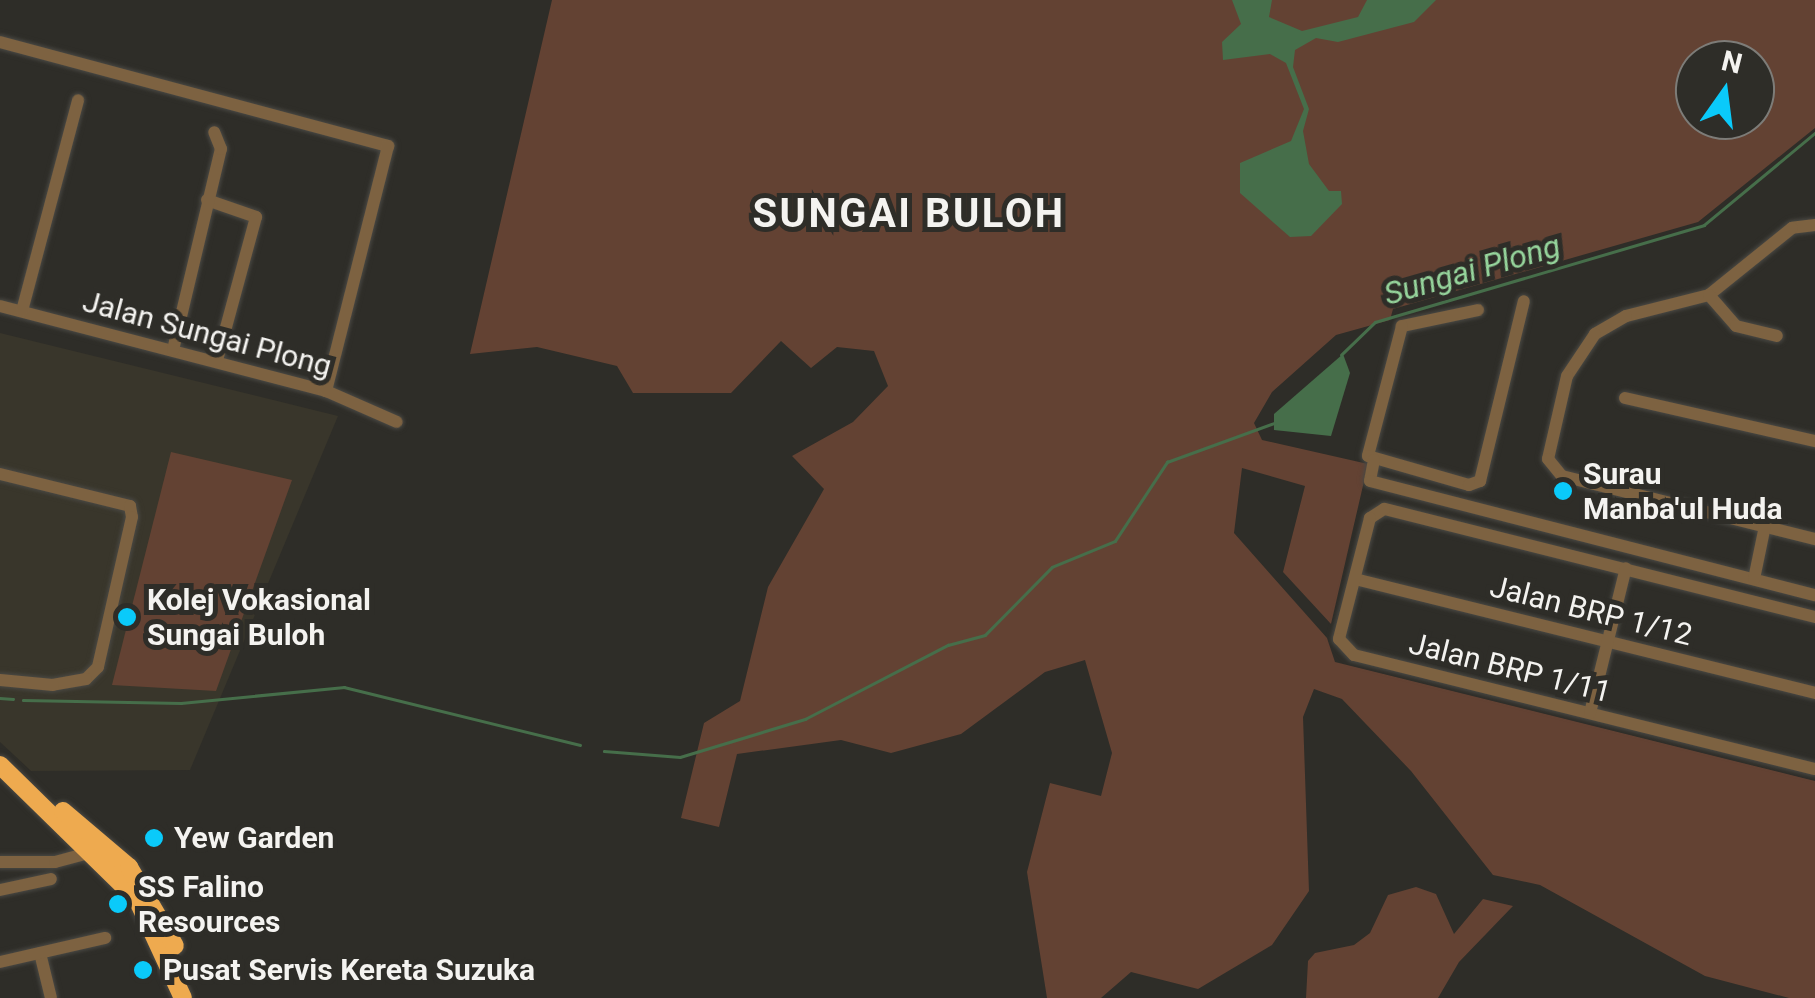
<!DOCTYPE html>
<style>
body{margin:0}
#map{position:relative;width:1815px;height:998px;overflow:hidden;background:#2e2d28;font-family:Roboto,sans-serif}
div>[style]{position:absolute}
.built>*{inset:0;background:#39362b}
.green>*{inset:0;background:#634233}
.water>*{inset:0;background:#466e4a}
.stream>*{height:2.5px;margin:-1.25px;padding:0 1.25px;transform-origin:1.25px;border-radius:1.25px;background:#466e4a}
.roads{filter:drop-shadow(0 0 2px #4a4944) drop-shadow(0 0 2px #4a4944)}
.minor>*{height:12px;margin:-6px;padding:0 6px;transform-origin:6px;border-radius:6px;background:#7d6241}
.highway>*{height:18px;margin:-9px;padding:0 9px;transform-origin:9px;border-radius:9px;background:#eeaa4f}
.dots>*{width:28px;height:28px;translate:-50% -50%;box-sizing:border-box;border:5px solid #2e2d28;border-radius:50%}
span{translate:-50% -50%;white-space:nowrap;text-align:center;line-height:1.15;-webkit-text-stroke:10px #2e2d28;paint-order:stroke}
.street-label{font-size:30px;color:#f4f3f0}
.poi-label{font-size:30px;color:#f4f3f0;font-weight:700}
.left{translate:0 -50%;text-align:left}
.water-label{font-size:32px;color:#96d59c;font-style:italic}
.district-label{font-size:40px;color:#f4f3f0;font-weight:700;letter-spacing:2.5px}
.north{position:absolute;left:1675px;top:40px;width:100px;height:100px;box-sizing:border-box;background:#2e2d28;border:2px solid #7d7c78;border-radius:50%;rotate:14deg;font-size:28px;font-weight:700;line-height:40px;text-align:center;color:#f4f3f0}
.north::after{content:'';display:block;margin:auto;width:35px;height:45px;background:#0acafa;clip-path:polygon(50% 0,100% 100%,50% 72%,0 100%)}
</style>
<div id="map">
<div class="built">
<i style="clip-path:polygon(0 333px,338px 416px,190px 770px,31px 771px,0 742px)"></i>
</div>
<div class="green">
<i style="clip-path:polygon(evenodd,552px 0,1815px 0,1815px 128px,1698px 222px,1393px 309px,1390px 320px,1336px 335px,1272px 392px,1254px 423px,1262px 440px,1368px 464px,1331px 624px,1283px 572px,1305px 486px,1242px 468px,1234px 533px,1327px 638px,1335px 662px,1815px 781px,1815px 998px,1789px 998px,1705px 976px,1540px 885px,1493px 875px,1411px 771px,1342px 699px,1314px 689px,1303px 717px,1309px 891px,1272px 945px,1198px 989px,1131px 972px,1101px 998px,1047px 998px,1027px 872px,1050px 783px,1101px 796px,1112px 753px,1085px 660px,1045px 672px,961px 734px,891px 753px,841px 740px,737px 754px,719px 827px,681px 818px,704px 723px,740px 701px,768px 587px,824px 489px,792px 456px,853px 422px,888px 386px,874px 351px,837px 347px,811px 368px,781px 341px,731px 393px,633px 393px,617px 366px,537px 347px,470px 354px,552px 0,1695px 60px,1755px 60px,1755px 120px,1695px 120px,1695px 60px)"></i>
<i style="clip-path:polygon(171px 452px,292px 480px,216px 691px,112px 685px)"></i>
<i style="clip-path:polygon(1416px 887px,1436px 894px,1454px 934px,1483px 899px,1513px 906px,1459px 962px,1438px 998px,1306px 998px,1308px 961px,1315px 953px,1354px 945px,1370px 933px,1388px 895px)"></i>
</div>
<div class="water">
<i style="clip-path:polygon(1232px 0,1272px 0,1269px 17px,1302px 31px,1358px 17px,1367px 0,1436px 0,1414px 22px,1338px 42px,1316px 38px,1295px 50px,1293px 67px,1309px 109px,1303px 131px,1309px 164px,1329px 191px,1341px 191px,1342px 204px,1311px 236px,1290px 237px,1240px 193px,1240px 163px,1291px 141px,1304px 109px,1286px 63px,1270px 54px,1223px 60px,1222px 42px,1241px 24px)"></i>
<i style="clip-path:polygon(1343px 354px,1350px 373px,1331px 436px,1274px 430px,1274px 414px)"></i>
</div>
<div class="stream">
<i style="left:1341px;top:355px;width:47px;rotate:-44.1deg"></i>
<i style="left:1375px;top:322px;width:343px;rotate:-16.4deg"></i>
<i style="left:1704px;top:225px;width:144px;rotate:-39.7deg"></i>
<i style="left:0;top:698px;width:13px;rotate:4deg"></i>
<i style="left:23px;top:700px;width:158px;rotate:1.1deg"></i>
<i style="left:181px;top:703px;width:164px;rotate:-5.6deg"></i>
<i style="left:344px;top:687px;width:243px;rotate:13.8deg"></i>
<i style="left:604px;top:751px;width:76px;rotate:4.5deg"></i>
<i style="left:680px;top:757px;width:131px;rotate:-16.9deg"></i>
<i style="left:805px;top:719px;width:161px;rotate:-27.4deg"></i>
<i style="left:948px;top:645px;width:38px;rotate:-15deg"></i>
<i style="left:985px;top:635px;width:95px;rotate:-45.4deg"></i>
<i style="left:1052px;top:567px;width:68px;rotate:-22.4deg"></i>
<i style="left:1115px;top:541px;width:95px;rotate:-56.6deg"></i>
<i style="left:1167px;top:462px;width:114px;rotate:-20deg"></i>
</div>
<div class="roads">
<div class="minor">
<i style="left:0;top:42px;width:402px;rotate:15deg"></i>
<i style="left:388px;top:146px;width:253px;rotate:104.2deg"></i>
<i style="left:207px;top:200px;width:52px;rotate:19.1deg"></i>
<i style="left:256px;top:217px;width:149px;rotate:105.2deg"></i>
<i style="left:1815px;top:225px;width:23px;rotate:173deg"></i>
<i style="left:1792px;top:228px;width:107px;rotate:141.1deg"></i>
<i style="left:1709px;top:295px;width:86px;rotate:165.8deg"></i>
<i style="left:1626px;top:316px;width:36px;rotate:150deg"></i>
<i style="left:1595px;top:334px;width:50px;rotate:123.7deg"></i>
<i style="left:1567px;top:376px;width:85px;rotate:102.9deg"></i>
<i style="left:1548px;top:459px;width:22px;rotate:51deg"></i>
<i style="left:1562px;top:476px;width:261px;rotate:14deg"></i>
<i style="left:1709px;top:295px;width:41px;rotate:48.9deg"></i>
<i style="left:1736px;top:326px;width:42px;rotate:13.7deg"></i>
<i style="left:0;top:306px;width:337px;rotate:14.6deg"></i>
<i style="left:326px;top:391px;width:77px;rotate:23.6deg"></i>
<i style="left:1478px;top:310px;width:78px;rotate:168.1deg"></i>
<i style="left:1402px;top:326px;width:134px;rotate:104.7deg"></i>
<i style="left:1368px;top:456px;width:105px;rotate:16deg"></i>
<i style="left:1469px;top:485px;width:12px;rotate:-20deg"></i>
<i style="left:1480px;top:481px;width:185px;rotate:-76.3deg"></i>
<i style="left:22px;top:311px;width:218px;rotate:-75.1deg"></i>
<i style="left:173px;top:350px;width:207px;rotate:-76.6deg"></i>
<i style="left:221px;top:149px;width:18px;rotate:-112deg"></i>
<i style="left:1625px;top:398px;width:195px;rotate:12.8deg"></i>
<i style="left:1374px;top:460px;width:21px;rotate:101deg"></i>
<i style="left:1370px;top:481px;width:459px;rotate:14.4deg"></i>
<i style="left:0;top:474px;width:134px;rotate:13.8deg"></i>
<i style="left:130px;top:506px;width:11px;rotate:80deg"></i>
<i style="left:132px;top:517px;width:154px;rotate:102.8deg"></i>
<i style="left:98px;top:667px;width:17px;rotate:135deg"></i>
<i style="left:86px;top:679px;width:34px;rotate:170deg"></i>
<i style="left:53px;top:685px;width:53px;rotate:-174.6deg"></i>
<i style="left:1355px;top:579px;width:474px;rotate:13.9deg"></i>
<i style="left:1754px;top:579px;width:54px;rotate:-78.3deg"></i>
<i style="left:1815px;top:617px;width:444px;rotate:-165.9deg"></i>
<i style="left:1384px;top:509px;width:17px;rotate:147deg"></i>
<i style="left:1370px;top:518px;width:125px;rotate:104.4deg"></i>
<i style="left:1339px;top:639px;width:22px;rotate:47deg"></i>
<i style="left:1354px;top:655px;width:475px;rotate:13.9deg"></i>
<i style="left:1590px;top:713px;width:149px;rotate:-76.1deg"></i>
<i style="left:0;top:862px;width:55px"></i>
<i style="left:55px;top:862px;width:38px;rotate:-15deg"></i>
<i style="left:0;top:890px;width:52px;rotate:-12.2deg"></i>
<i style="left:40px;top:953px;width:46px;rotate:76.3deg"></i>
<i style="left:0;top:962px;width:108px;rotate:-12.9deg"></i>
</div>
<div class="highway">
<i style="left:0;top:765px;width:192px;rotate:44.4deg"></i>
<i style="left:137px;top:899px;width:109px;rotate:65.1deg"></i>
<i style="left:63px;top:811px;width:87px;rotate:40.3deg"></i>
<i style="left:129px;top:867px;width:91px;rotate:59.8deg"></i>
</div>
</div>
<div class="dots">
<i style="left:1563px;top:491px;background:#0acafa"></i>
<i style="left:127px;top:617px;background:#0acafa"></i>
<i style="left:154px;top:838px;background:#0acafa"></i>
<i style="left:118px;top:904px;background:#0acafa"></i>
<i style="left:143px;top:970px;background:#0acafa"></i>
</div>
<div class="street-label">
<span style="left:207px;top:334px;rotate:15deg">Jalan Sungai Plong</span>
<span style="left:1591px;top:611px;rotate:14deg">Jalan BRP 1/12</span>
<span style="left:1510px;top:668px;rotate:14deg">Jalan BRP 1/11</span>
</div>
<div class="poi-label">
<span class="left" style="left:1583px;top:491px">Surau<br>Manba'ul Huda</span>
<span class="left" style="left:147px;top:617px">Kolej Vokasional<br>Sungai Buloh</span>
<span class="left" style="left:174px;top:838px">Yew Garden</span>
<span class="left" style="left:138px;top:904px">SS Falino<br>Resources</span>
<span class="left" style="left:163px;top:970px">Pusat Servis Kereta Suzuka</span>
</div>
<div class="water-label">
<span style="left:1472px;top:270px;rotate:-16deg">Sungai Plong</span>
</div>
<div class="district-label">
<span style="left:909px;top:214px">SUNGAI BULOH</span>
</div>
<div class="north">N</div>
</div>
